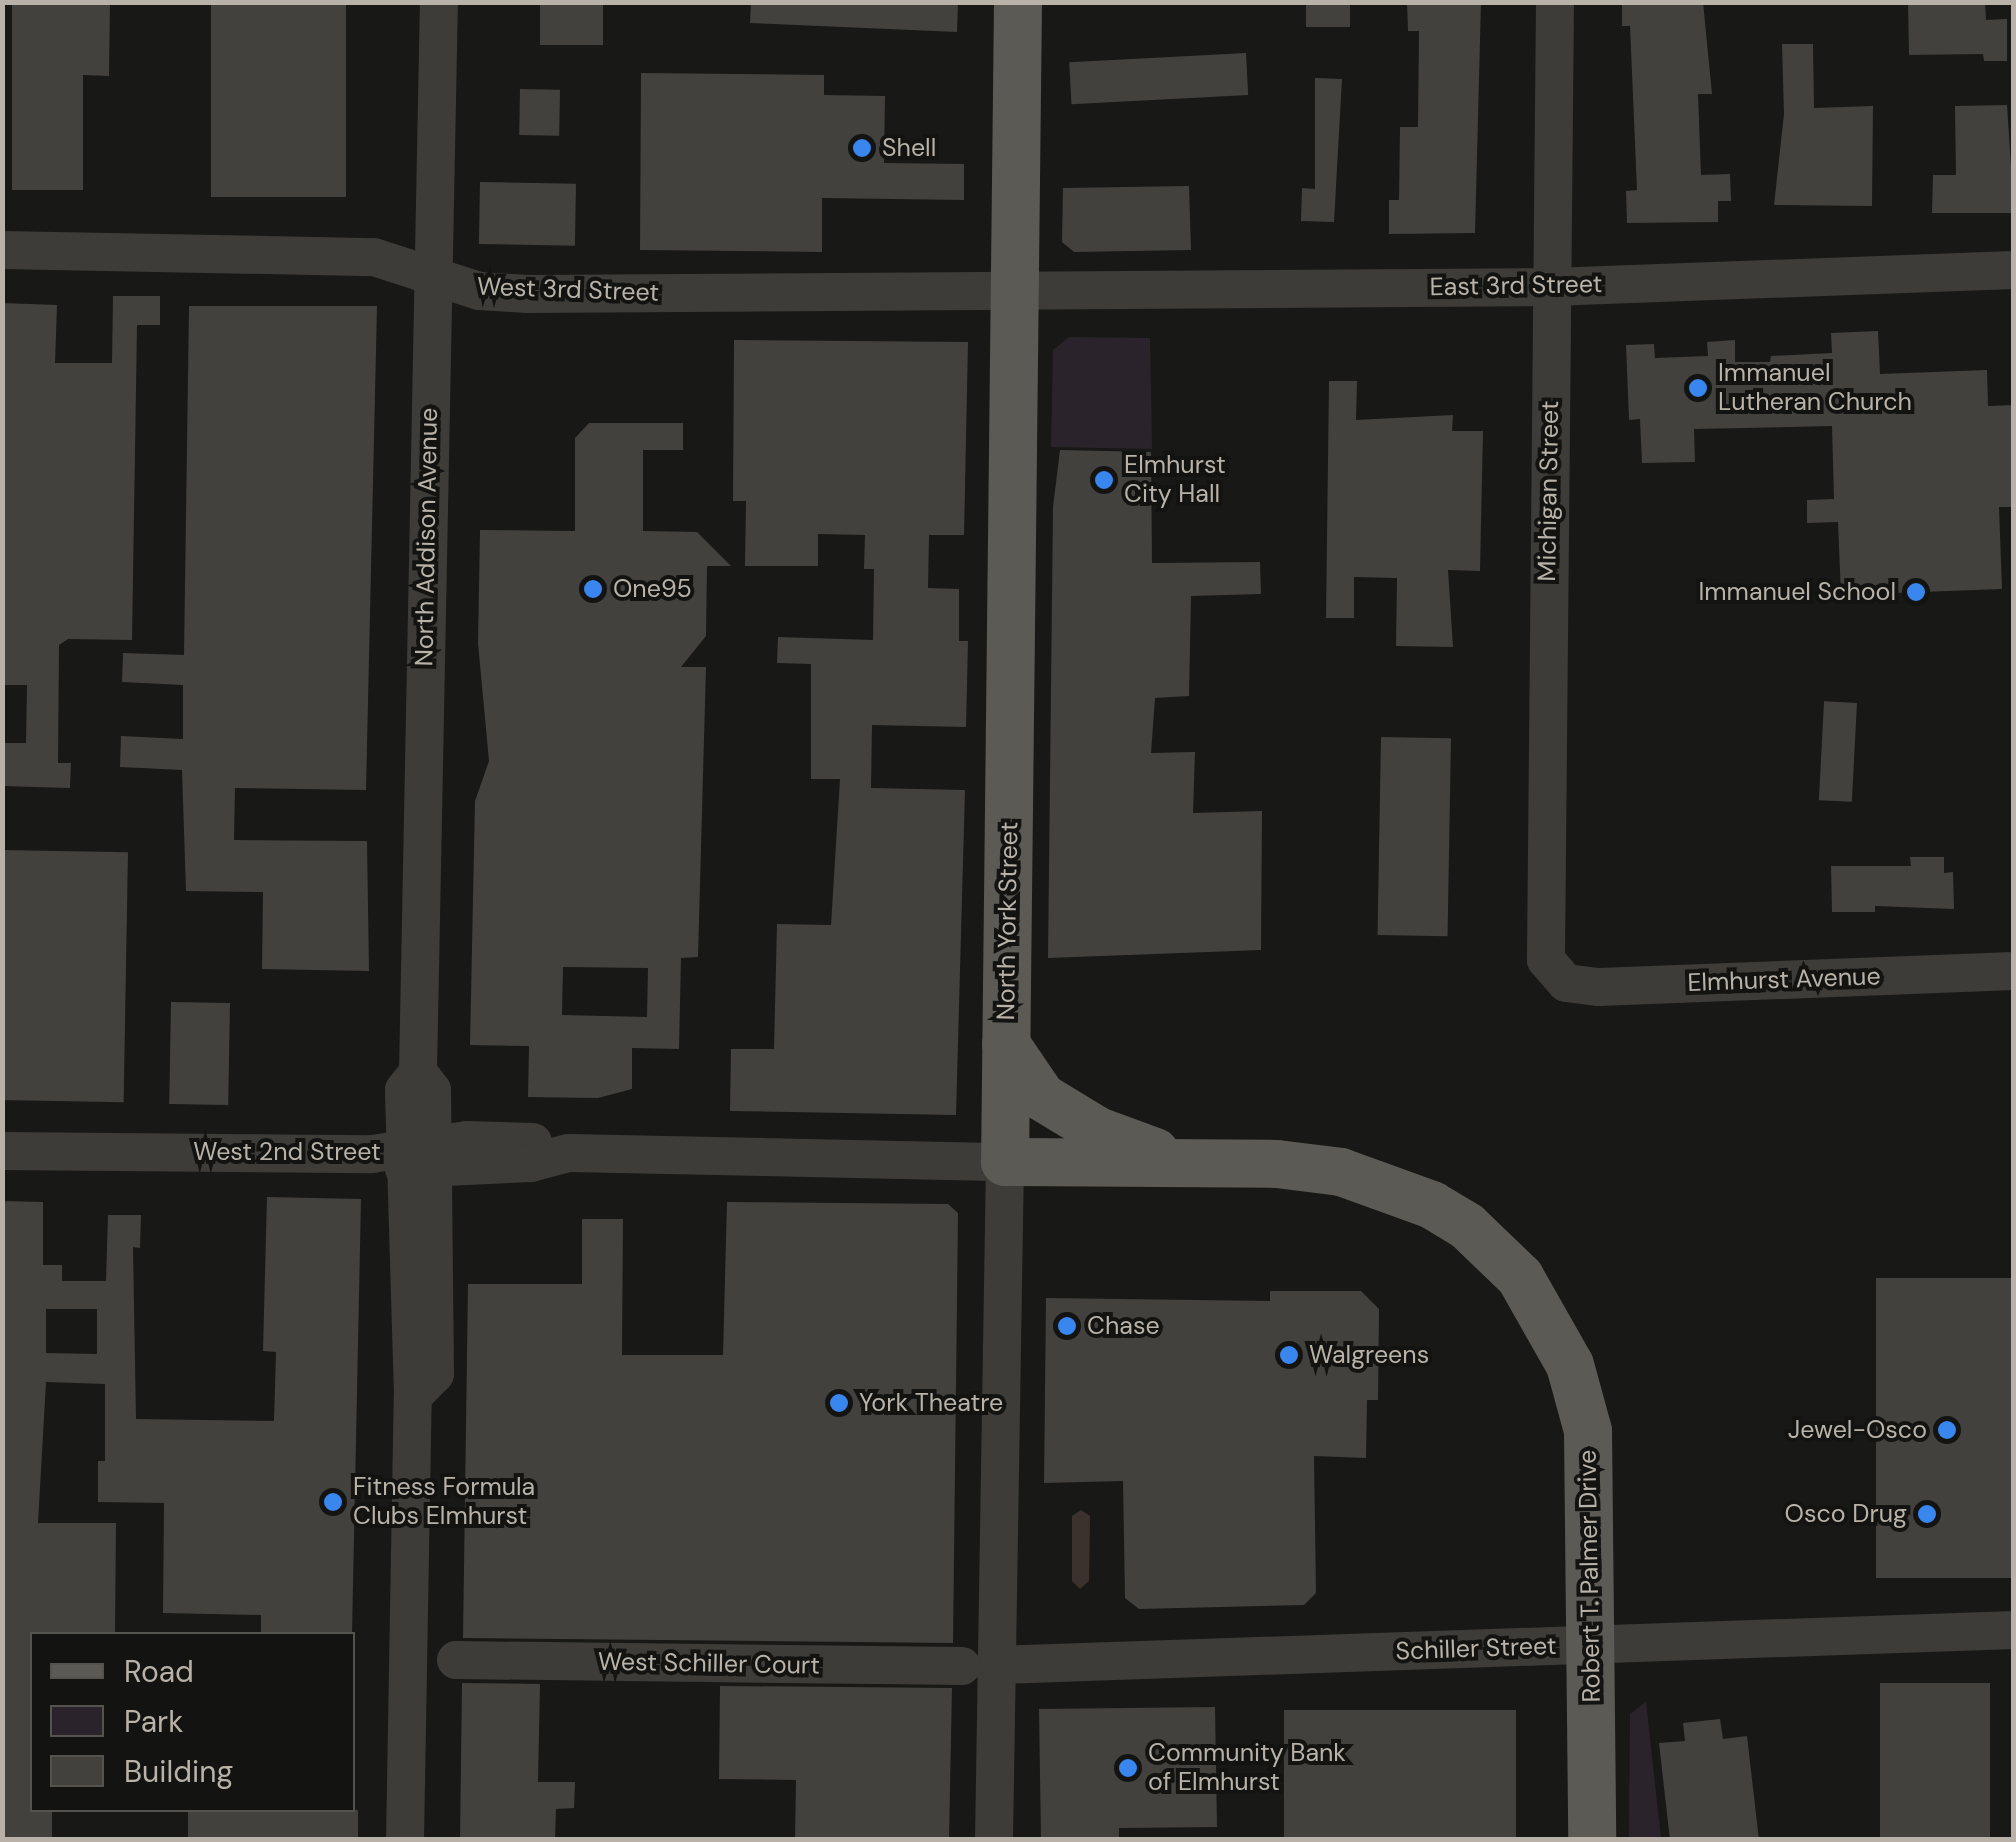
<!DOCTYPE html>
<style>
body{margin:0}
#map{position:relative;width:2016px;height:1842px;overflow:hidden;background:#181816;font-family:"DM Sans",sans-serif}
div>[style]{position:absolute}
.green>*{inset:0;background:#2b232b}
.water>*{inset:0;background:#3c322d}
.building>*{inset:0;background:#42413e;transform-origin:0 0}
.minor>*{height:38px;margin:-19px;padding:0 19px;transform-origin:19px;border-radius:19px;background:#3d3c38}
.major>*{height:48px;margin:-24px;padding:0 24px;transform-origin:24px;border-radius:24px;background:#5c5a54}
.dots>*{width:28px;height:28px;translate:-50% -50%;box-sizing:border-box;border:5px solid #131311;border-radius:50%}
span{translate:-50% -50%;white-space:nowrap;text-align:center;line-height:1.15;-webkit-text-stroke:8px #131311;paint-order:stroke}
.poi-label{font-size:25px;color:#b8b2a9}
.left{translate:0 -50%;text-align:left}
.right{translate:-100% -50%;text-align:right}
.street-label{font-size:25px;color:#b8b2a9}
.frame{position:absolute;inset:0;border:5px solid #b8b2a9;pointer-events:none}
.legend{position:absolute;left:30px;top:1632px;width:325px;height:180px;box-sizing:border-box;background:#131311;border:2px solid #55534e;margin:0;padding:12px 18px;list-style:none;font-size:30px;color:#b8b2a9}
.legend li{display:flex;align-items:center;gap:20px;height:50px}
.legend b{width:50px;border:2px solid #55534e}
</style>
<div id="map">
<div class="green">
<i style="clip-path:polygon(1069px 337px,1150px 338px,1152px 449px,1051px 447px,1053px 350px)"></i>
<i style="clip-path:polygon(1646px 1702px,1661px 1839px,1629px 1839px,1630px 1714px)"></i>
</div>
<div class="water">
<i style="clip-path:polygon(1081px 1510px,1090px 1516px,1089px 1581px,1080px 1589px,1072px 1581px,1072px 1516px)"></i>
</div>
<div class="building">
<i style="clip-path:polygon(12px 2px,110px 2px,109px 76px,83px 75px,83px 190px,12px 190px)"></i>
<i style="left:211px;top:2px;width:135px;height:195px"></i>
<i style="left:540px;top:2px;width:63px;height:43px"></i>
<i style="clip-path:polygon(751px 2px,958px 2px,957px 32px,750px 23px)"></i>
<i style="left:1306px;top:2px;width:44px;height:25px"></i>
<i style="clip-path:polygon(1407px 2px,1481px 2px,1475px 233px,1389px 234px,1389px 200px,1399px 200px,1400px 127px,1418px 127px,1419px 31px,1408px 31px)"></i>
<i style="clip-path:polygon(1622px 2px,1703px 2px,1712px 94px,1698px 94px,1701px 175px,1730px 174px,1731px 201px,1718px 201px,1718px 222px,1627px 223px,1626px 191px,1637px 190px,1630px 26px,1622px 26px)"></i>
<i style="clip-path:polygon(1908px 2px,1985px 2px,1986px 20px,2007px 19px,2007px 61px,1984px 61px,1983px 54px,1909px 55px)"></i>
<i style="clip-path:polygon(1782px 44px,1813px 44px,1814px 108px,1873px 106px,1872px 206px,1774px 205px,1784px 114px)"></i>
<i style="left:1246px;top:53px;width:42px;height:177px;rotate:87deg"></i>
<i style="clip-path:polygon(641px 73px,824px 75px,824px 95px,885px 96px,884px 163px,964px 164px,964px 200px,822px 198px,822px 252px,640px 250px)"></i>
<i style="clip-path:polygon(1315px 78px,1342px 79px,1334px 222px,1301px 221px,1302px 188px,1315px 189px)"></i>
<i style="left:520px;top:89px;width:40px;height:46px;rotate:1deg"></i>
<i style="clip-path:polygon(2007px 105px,2014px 213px,1932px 213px,1933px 175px,1956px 175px,1955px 106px)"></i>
<i style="left:480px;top:182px;width:96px;height:62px;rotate:1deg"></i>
<i style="clip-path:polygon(1189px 186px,1191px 250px,1074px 252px,1062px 242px,1063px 188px)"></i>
<i style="clip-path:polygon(113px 296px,160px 296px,160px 325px,137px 325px,132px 640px,68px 639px,59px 645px,58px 763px,71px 763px,70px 788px,2px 786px,2px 743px,26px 743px,27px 685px,2px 685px,2px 303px,57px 305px,55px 363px,112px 363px)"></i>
<i style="clip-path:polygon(189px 306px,377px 306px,366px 790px,235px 788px,234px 840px,367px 841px,369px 971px,262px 969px,263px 892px,186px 891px,182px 770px,120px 767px,121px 736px,183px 739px,183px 685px,122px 682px,123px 653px,184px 655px)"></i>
<i style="clip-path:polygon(1878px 331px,1880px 374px,1987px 370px,1988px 406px,2014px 405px,2014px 507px,1999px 507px,2002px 589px,1841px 595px,1838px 522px,1807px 523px,1807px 500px,1834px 499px,1832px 426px,1694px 429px,1695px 462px,1642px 463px,1640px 419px,1629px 420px,1626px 345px,1654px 344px,1655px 358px,1708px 356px,1707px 342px,1735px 340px,1735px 362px,1770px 362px,1771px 356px,1832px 353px,1831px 333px)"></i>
<i style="clip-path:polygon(734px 340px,968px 342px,964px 535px,929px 535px,928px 588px,959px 589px,959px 641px,968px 641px,966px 727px,872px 725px,871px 788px,965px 790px,956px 1115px,730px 1111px,731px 1049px,774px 1049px,777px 924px,831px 925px,840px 779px,811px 779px,811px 664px,777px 663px,778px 637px,873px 640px,874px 569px,864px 569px,865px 535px,818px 534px,818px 566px,745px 566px,746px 501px,733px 501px)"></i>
<i style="clip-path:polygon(1329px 381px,1357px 381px,1356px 420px,1453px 415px,1452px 431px,1483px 431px,1480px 571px,1448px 570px,1453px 647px,1396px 646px,1397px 578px,1354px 577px,1354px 618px,1326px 618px)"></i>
<i style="clip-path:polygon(evenodd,589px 423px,683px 423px,683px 450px,643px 450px,643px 531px,697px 532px,731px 566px,707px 566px,706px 636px,681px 667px,706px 667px,698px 957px,681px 958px,679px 1049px,632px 1048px,632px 1089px,598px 1098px,528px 1097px,529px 1046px,470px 1045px,475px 801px,489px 761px,478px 643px,480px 530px,575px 531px,575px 438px,589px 423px,563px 967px,648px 968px,647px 1017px,562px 1015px,563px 967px)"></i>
<i style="clip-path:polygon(1060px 450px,1151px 452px,1152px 563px,1260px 562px,1261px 594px,1191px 596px,1189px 696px,1155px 698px,1151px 753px,1195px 752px,1193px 813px,1262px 811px,1261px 950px,1048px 958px,1053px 507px)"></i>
<i style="left:1857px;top:703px;width:99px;height:33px;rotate:93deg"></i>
<i style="left:1381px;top:737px;width:70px;height:198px;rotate:1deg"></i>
<i style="left:2px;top:850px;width:126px;height:250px;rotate:1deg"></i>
<i style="clip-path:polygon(1910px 857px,1944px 857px,1944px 873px,1953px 872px,1954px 909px,1875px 906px,1875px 912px,1832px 912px,1831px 866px,1911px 866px)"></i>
<i style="left:171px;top:1002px;width:59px;height:102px;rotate:1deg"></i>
<i style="clip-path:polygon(evenodd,267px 1197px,361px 1199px,352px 1634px,261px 1634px,261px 1615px,163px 1613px,164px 1503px,98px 1502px,98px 1461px,105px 1461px,105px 1384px,46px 1382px,38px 1523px,116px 1523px,115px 1634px,32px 1634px,32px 1810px,52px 1810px,52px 1840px,2px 1840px,2px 1201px,43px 1202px,43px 1265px,62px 1265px,62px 1281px,106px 1281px,108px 1215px,141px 1215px,140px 1248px,133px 1247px,136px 1419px,274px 1421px,276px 1352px,263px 1351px,267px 1197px,46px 1309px,97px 1309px,97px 1354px,46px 1353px,46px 1309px)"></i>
<i style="clip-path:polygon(727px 1202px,948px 1204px,958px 1213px,953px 1643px,463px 1638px,468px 1284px,582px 1284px,582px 1219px,623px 1219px,622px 1355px,723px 1355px)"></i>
<i style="left:2014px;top:1278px;width:300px;height:138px;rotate:90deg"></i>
<i style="clip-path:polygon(1270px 1291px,1361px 1291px,1379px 1309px,1378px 1400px,1367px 1400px,1366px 1458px,1314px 1456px,1316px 1593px,1304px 1605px,1139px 1609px,1125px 1598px,1123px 1481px,1044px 1483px,1046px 1298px,1270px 1301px)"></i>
<i style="clip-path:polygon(462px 1683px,540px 1684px,538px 1782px,575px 1782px,574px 1808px,556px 1809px,555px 1840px,460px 1840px)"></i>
<i style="left:1880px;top:1683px;width:110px;height:157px"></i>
<i style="clip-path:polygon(720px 1686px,952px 1688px,949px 1840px,795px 1840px,796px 1780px,719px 1779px)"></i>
<i style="clip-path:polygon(1215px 1707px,1217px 1827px,1119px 1828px,1119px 1840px,1041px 1840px,1039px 1709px)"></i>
<i style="left:1516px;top:1710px;width:130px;height:232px;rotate:90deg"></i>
<i style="clip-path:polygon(1720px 1719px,1723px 1739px,1747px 1736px,1759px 1840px,1670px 1840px,1659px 1743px,1685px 1741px,1683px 1723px)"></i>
<i style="left:188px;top:1810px;width:170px;height:30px"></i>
</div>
<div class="minor">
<i style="left:1555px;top:2px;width:958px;rotate:90.54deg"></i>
<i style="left:1546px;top:960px;width:30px;rotate:49deg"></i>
<i style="left:1566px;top:983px;width:33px;rotate:7deg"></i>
<i style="left:1599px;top:987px;width:415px;rotate:-2.2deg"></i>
<i style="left:2px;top:250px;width:372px;rotate:1.1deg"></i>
<i style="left:374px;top:257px;width:110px;rotate:17.9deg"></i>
<i style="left:479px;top:291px;width:48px;rotate:3.6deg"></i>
<i style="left:527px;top:294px;width:1024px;rotate:-0.39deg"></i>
<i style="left:1551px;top:287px;width:463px;rotate:-2.1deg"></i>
<i style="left:2px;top:1151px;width:370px;rotate:0.5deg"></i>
<i style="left:372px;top:1154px;width:96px;rotate:-8.4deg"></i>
<i style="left:467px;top:1140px;width:66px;rotate:1.7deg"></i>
<i style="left:404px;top:1169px;width:127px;rotate:-2.7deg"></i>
<i style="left:531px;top:1163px;width:39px;rotate:-15deg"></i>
<i style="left:569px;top:1153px;width:436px;rotate:1.2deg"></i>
<i style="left:1005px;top:1162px;width:678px;rotate:90.93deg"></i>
<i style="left:413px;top:1396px;width:31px;rotate:-45deg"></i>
<i style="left:435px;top:1374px;width:284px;rotate:-90.6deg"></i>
<i style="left:432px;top:1090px;width:23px;rotate:-128deg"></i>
<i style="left:456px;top:1660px;width:506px;rotate:0.68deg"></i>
<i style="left:998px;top:1665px;width:1017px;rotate:-1.97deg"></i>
<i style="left:405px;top:1840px;width:444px;rotate:-89deg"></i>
<i style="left:413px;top:1396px;width:306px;rotate:-91.7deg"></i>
<i style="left:404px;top:1090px;width:23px;rotate:-52deg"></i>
<i style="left:418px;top:1072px;width:1070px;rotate:-88.88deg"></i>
</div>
<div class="major">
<i style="left:1018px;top:2px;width:1160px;rotate:90.64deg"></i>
<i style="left:1005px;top:1162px;width:272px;rotate:0.4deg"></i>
<i style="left:1277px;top:1164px;width:64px;rotate:7.1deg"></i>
<i style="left:1341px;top:1172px;width:97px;rotate:19.9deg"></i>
<i style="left:1432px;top:1205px;width:41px;rotate:31deg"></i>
<i style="left:1467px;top:1226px;width:74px;rotate:43.9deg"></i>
<i style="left:1520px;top:1277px;width:101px;rotate:60.4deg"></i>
<i style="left:1570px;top:1365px;width:68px;rotate:74.7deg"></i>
<i style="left:1588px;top:1431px;width:409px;rotate:89.4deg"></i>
<i style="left:1006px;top:1044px;width:64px;rotate:55.8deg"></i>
<i style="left:1042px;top:1097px;width:66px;rotate:31.3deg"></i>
<i style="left:1098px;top:1131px;width:61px;rotate:20.2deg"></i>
</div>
<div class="dots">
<i style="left:862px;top:148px;background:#3986ee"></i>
<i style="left:1698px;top:388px;background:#3986ee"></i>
<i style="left:1104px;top:480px;background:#3986ee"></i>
<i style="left:593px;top:589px;background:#3986ee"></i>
<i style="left:1916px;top:592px;background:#3986ee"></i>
<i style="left:1067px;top:1326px;background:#3986ee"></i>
<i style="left:1289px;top:1355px;background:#3986ee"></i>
<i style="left:839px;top:1403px;background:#3986ee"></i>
<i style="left:1947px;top:1430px;background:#3986ee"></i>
<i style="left:333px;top:1502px;background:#3986ee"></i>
<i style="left:1927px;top:1514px;background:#3986ee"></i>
<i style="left:1128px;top:1768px;background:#3986ee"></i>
</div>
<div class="poi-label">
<span class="left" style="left:882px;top:148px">Shell</span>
<span class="left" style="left:1718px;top:388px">Immanuel<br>Lutheran Church</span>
<span class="left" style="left:1124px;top:480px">Elmhurst<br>City Hall</span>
<span class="left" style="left:613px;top:589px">One95</span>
<span class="right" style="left:1896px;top:592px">Immanuel School</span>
<span class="left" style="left:1087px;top:1326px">Chase</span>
<span class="left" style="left:1309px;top:1355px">Walgreens</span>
<span class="left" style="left:859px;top:1403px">York Theatre</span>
<span class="right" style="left:1927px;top:1430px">Jewel-Osco</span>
<span class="left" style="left:353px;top:1502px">Fitness Formula<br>Clubs Elmhurst</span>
<span class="right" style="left:1907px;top:1514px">Osco Drug</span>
<span class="left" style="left:1148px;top:1768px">Community Bank<br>of Elmhurst</span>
</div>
<div class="street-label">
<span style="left:1516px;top:286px;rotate:-1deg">East 3rd Street</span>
<span style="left:568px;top:290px;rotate:2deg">West 3rd Street</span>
<span style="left:1549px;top:491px;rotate:-89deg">Michigan Street</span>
<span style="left:427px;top:537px;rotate:-89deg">North Addison Avenue</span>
<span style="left:1008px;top:921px;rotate:-89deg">North York Street</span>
<span style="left:1784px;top:980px;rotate:-2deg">Elmhurst Avenue</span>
<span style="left:287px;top:1152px">West 2nd Street</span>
<span style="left:1590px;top:1576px;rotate:-91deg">Robert T. Palmer Drive</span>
<span style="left:1476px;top:1649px;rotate:-2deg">Schiller Street</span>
<span style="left:709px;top:1664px;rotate:1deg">West Schiller Court</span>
</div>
<div class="frame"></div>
<ul class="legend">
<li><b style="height:12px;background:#5c5a54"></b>Road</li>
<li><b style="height:28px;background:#2b232b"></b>Park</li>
<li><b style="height:28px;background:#42413e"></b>Building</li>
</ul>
</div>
